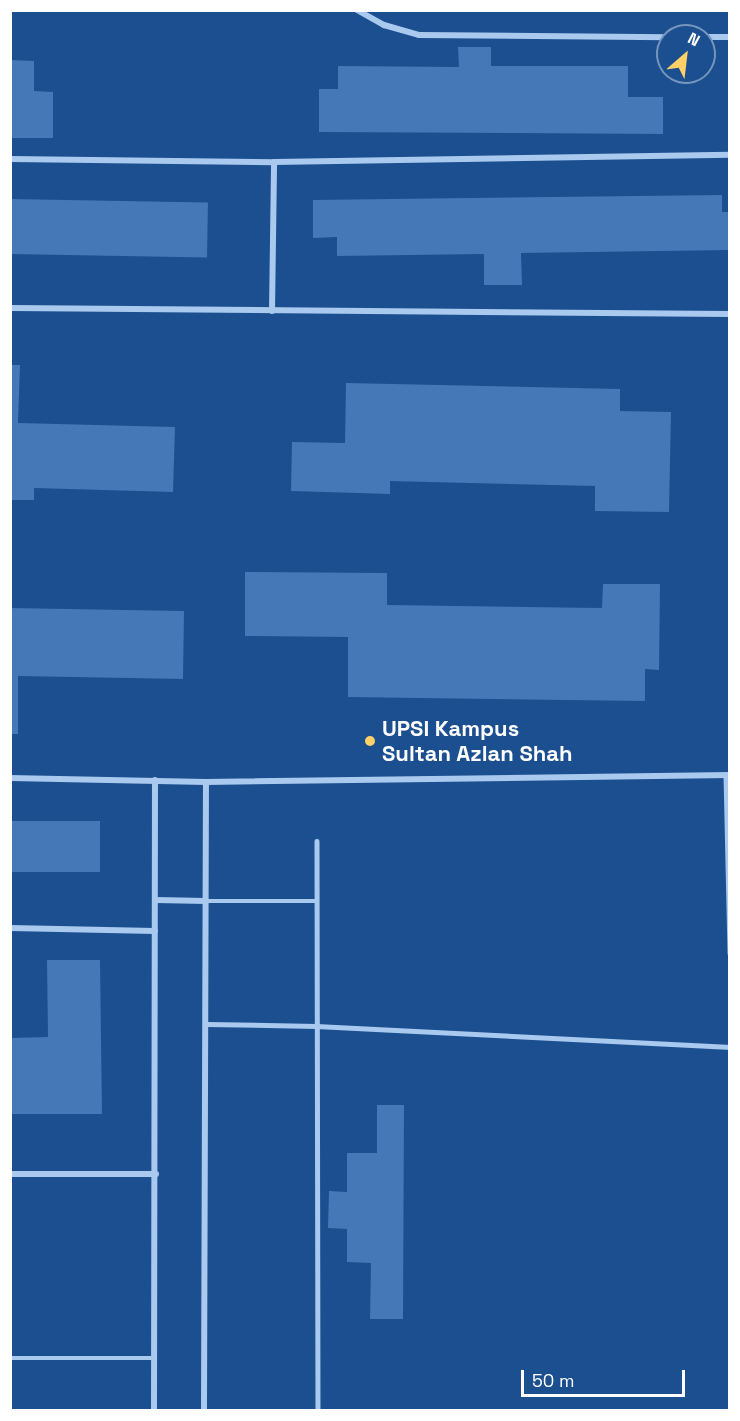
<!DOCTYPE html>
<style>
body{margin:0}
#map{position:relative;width:740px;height:1421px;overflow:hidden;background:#1b4f8f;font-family:"Space Grotesk",sans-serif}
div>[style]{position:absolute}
.building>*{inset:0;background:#4478b7;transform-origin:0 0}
.service>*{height:4.5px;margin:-2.25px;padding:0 2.25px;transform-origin:2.25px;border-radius:2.25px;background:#a9c9ee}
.minor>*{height:6px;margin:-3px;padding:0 3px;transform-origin:3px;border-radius:3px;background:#a9c9ee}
.dots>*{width:16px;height:16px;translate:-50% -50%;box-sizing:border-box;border:3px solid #1b4f8f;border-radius:50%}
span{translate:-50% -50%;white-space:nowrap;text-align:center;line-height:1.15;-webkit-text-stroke:6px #1b4f8f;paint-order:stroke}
.poi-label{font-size:22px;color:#fff;font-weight:700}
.left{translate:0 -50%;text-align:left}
.frame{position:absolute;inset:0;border:12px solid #fff;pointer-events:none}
.north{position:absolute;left:656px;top:24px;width:60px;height:60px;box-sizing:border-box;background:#1b4f8f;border:2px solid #7695bc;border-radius:50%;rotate:28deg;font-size:16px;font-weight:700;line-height:24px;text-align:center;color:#fff}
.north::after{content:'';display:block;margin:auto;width:21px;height:27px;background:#ffd166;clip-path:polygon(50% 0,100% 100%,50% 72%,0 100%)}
.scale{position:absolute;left:521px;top:1370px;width:164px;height:27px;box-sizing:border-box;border:3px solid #fff;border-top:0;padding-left:8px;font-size:18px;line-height:21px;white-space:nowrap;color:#fff;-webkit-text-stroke:4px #1b4f8f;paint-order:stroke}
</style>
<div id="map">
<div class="building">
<i style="clip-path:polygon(458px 47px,491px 47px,491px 66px,628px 66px,628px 97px,663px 97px,663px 134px,319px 132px,319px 89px,338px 89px,338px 66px,459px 67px)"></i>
<i style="clip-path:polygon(10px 60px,34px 61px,34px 91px,53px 92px,53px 138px,10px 138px)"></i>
<i style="clip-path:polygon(722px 195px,722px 212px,730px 212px,730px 250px,521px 253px,522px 285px,484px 285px,484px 254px,337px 256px,337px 237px,313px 238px,313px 200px)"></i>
<i style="left:10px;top:199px;width:198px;height:55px;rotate:1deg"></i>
<i style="clip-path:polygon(10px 365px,20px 365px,18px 423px,175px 427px,173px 492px,34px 488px,34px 500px,10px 500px)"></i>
<i style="clip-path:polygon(346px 383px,620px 389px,620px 411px,671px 412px,669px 512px,595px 511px,595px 486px,390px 481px,390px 494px,291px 491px,292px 442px,345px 443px)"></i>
<i style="clip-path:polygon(245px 572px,387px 573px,387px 605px,602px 608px,603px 584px,660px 584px,659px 670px,645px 669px,645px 701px,348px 697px,348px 637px,245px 636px)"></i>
<i style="clip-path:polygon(10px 608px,184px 611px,183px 679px,18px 676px,18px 734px,10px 734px)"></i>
<i style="left:10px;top:821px;width:90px;height:51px"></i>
<i style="clip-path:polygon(47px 960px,100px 960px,102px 1114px,10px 1114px,10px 1038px,48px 1037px)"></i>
<i style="clip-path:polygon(377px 1105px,404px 1105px,403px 1319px,370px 1319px,371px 1263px,347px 1262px,347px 1229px,328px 1228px,329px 1191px,347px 1192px,347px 1153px,377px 1153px)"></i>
</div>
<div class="service">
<i style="left:726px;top:775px;width:178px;rotate:88.7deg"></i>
<i style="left:317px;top:841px;width:569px;rotate:89.9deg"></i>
<i style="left:206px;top:901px;width:110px"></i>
<i style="left:206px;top:1024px;width:110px;rotate:1deg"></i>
<i style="left:316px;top:1026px;width:415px;rotate:2.9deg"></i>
<i style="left:10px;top:1358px;width:145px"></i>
</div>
<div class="minor">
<i style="left:357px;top:10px;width:31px;rotate:29deg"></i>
<i style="left:384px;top:25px;width:36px;rotate:16deg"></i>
<i style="left:419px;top:35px;width:249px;rotate:0.5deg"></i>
<i style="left:704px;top:37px;width:26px"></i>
<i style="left:10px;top:159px;width:264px;rotate:0.7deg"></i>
<i style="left:274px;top:162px;width:456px;rotate:-0.9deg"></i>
<i style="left:10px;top:308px;width:720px;rotate:0.48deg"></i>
<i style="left:272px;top:311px;width:149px;rotate:-89.2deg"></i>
<i style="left:10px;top:778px;width:196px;rotate:1.2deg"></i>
<i style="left:206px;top:782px;width:524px;rotate:-0.77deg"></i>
<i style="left:155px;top:900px;width:51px;rotate:1.1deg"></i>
<i style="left:10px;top:928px;width:145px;rotate:1.2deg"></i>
<i style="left:10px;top:1174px;width:146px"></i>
<i style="left:154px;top:1410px;width:630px;rotate:-89.91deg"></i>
<i style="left:204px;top:1410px;width:628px;rotate:-89.82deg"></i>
</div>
<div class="dots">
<i style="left:370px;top:741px;background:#ffd166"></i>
</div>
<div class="poi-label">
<span class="left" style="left:382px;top:741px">UPSI Kampus<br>Sultan Azlan Shah</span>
</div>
<div class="frame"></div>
<div class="north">N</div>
<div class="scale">50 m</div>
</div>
